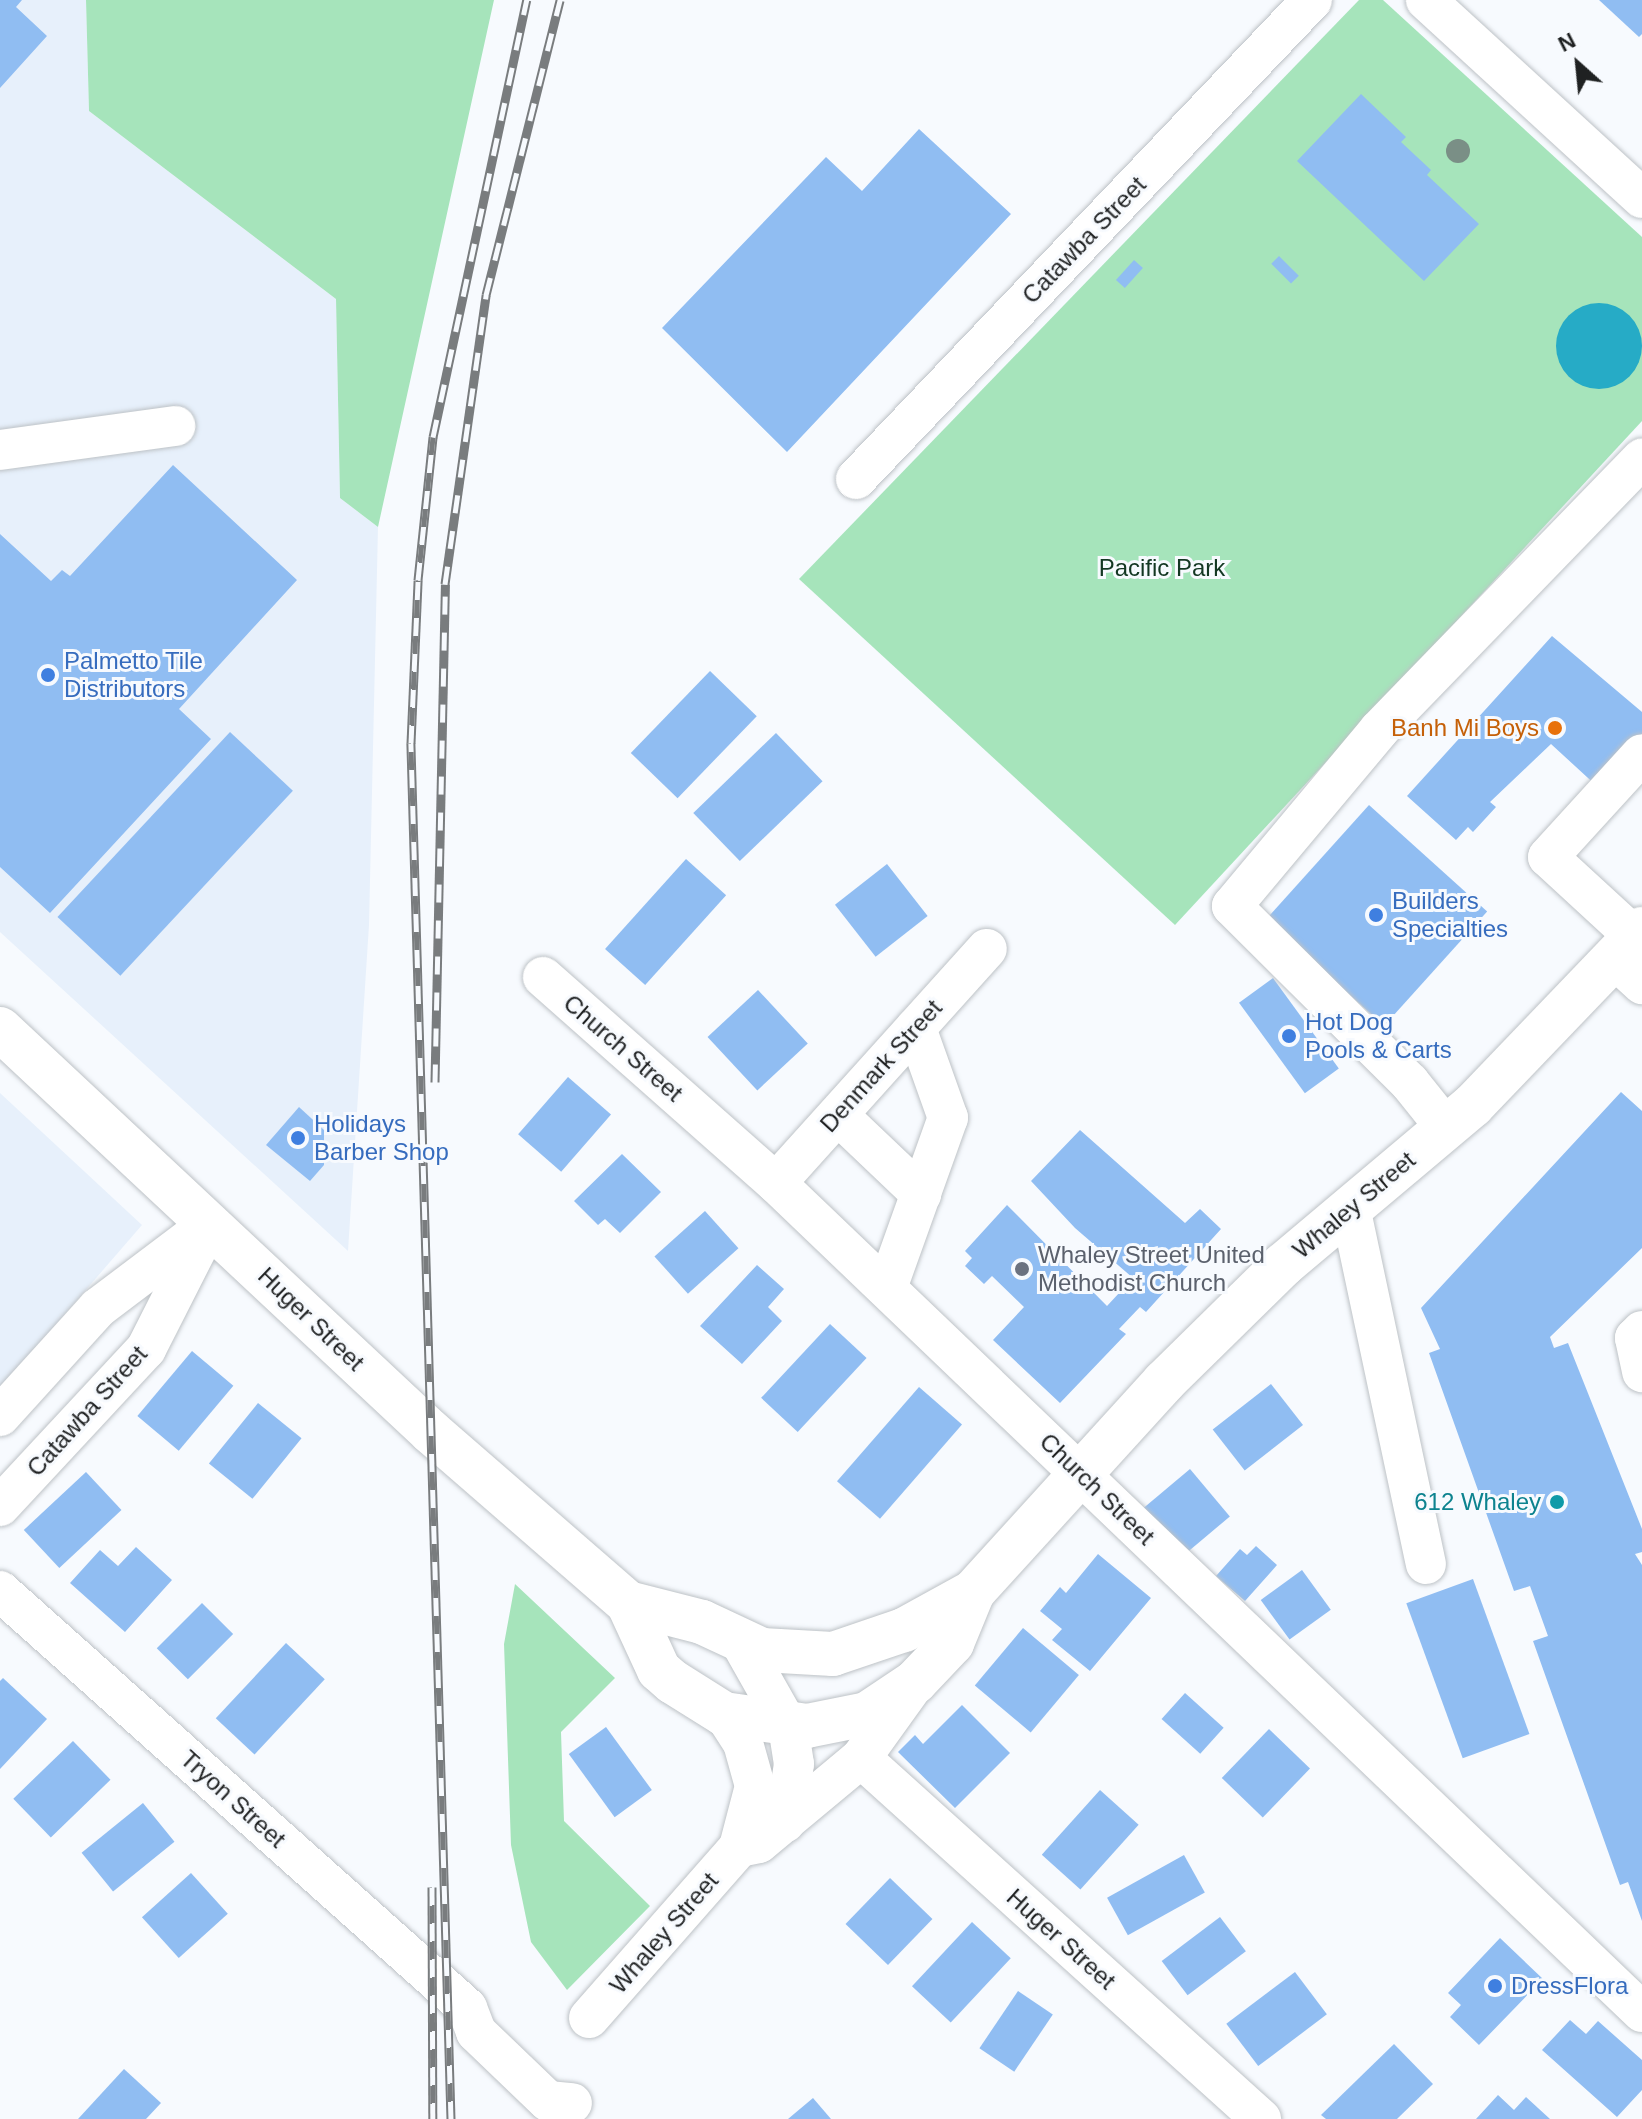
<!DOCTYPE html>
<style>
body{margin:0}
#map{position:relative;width:1642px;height:2119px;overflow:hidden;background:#f7fafe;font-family:Helvetica,sans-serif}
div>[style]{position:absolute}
.built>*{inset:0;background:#e7f0fb}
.green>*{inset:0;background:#a6e4bb}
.water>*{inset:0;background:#26abc6}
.round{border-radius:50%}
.building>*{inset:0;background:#90bdf2;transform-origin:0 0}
.roads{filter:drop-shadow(0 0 2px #bdc2c6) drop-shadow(0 0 2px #bdc2c6)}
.minor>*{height:40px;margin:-20px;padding:0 20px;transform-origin:20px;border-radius:20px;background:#fff}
.major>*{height:44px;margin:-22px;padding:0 22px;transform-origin:22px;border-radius:22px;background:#fff}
.rail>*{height:9px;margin-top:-4.5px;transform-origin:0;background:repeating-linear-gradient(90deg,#f7fafe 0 18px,#797c7e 0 36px);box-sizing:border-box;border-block:2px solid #797c7e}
.trees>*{width:24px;height:24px;margin:-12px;border-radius:50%;background:#7a8f86}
.dots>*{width:22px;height:22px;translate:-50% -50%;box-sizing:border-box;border:4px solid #f7fafe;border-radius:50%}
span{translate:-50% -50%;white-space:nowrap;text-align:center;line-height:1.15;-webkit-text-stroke:6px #f7fafe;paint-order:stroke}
.street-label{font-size:24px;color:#1f2122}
.park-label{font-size:24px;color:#143823}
.shop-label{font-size:24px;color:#366cbe}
.left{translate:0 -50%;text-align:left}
.food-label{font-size:24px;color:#c56008}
.right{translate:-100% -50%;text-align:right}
.worship-label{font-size:24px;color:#5b616d}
.culture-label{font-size:24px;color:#0d838f}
.north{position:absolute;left:1538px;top:24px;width:80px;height:80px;-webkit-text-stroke:6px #f7fafe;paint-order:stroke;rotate:333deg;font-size:22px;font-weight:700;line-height:32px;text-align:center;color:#1f2122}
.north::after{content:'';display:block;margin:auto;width:28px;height:36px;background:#1f2122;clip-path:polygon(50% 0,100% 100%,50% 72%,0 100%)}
</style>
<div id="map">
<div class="built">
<i style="clip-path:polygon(0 0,86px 0,89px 111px,336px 299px,340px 498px,378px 527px,369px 925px,348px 1251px,0 932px)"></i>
<i style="clip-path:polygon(0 1093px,142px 1225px,0 1389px)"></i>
</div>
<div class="green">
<i style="clip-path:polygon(86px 0,494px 0,378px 527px,340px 498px,336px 299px,89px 111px)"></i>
<i style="clip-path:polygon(1359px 0,1383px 0,1642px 237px,1642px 421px,1175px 925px,799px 579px)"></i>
<i style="clip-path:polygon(515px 1584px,615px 1678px,561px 1732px,564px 1821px,650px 1906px,567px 1990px,531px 1942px,511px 1845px,504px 1644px)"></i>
</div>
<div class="water">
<i class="round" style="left:1556px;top:303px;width:86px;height:86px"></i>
</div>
<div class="building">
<i style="clip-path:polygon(0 0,22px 0,16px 7px,47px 36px,0 88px)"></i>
<i style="clip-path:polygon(1599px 0,1642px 0,1642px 34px,1639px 37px)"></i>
<i style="clip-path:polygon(1361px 94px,1406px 137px,1401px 142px,1431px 170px,1427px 175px,1479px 224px,1424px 281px,1297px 161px)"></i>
<i style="clip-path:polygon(919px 129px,1011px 214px,787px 452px,662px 328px,826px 157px,862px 191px)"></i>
<i style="left:1279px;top:256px;width:28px;height:11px;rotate:45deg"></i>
<i style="left:1134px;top:260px;width:12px;height:27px;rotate:42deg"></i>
<i style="clip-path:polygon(173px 465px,297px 580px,179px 709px,211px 739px,50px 913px,0 867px,0 534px,51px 581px,62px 570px,70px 576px)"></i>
<i style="clip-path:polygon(1552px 636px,1642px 712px,1642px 743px,1600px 789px,1551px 744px,1490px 802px,1496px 807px,1473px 832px,1468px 827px,1456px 840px,1407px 796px)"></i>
<i style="left:710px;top:671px;width:65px;height:114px;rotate:44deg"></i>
<i style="left:230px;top:732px;width:86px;height:253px;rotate:43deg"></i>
<i style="left:776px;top:733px;width:67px;height:115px;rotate:46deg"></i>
<i style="left:1369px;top:805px;width:159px;height:154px;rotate:42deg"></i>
<i style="left:686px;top:859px;width:54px;height:121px;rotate:42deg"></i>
<i style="left:887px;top:864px;width:66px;height:66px;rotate:52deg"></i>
<i style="left:1273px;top:978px;width:112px;height:42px;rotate:54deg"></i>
<i style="left:758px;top:990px;width:73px;height:69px;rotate:47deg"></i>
<i style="left:568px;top:1077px;width:57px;height:76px;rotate:41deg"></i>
<i style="clip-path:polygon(1621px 1092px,1642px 1111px,1642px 1248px,1550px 1337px,1554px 1348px,1568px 1343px,1642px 1529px,1642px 1552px,1635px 1554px,1642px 1565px,1642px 1921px,1628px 1882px,1620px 1885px,1533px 1641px,1548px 1636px,1530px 1586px,1514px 1591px,1429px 1353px,1440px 1349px,1421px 1308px)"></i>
<i style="clip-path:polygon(299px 1107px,324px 1130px,324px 1165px,310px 1181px,266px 1145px)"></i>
<i style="clip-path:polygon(1080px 1130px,1185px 1223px,1200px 1209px,1221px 1229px,1146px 1312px,1140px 1307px,1119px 1329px,1126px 1334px,1060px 1403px,993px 1340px,1024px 1307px,992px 1276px,984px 1284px,965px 1266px,972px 1258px,965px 1251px,1007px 1205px,1107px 1306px,1133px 1278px,1075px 1228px,1031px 1181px)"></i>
<i style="clip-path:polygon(622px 1154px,661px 1192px,620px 1233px,605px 1219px,598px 1225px,574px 1201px)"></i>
<i style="left:705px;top:1211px;width:50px;height:68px;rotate:48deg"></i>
<i style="clip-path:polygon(757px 1265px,784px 1289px,768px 1307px,782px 1321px,742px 1364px,700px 1326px)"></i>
<i style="left:830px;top:1324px;width:50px;height:101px;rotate:43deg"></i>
<i style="left:192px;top:1351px;width:54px;height:85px;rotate:40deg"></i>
<i style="left:1271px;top:1384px;width:52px;height:74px;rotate:52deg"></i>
<i style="left:919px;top:1387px;width:57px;height:125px;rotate:41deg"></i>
<i style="left:258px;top:1403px;width:56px;height:78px;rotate:39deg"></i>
<i style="left:1190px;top:1469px;width:62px;height:61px;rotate:50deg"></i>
<i style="left:86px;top:1472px;width:52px;height:85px;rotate:47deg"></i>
<i style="clip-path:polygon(1256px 1546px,1277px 1565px,1245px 1601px,1216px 1576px,1240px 1549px,1247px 1555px)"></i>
<i style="clip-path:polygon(136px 1547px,172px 1580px,125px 1632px,70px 1583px,100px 1550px,118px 1566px)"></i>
<i style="clip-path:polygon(1098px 1554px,1151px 1598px,1090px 1671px,1052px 1640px,1062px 1629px,1040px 1611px,1060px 1587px,1066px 1593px)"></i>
<i style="left:1302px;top:1570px;width:49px;height:51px;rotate:54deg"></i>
<i style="left:1473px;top:1579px;width:165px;height:71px;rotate:70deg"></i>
<i style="left:202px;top:1603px;width:44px;height:64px;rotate:45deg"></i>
<i style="left:1023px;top:1628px;width:73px;height:75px;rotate:40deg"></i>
<i style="left:286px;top:1643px;width:53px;height:103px;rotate:43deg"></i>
<i style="clip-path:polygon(3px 1678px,47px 1719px,0 1769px,0 1681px)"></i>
<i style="left:1185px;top:1693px;width:52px;height:35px;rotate:42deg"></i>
<i style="clip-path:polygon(962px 1705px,1010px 1753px,955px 1808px,898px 1752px,915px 1735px,923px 1744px)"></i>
<i style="left:606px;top:1727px;width:78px;height:46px;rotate:54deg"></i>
<i style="left:1269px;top:1729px;width:57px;height:68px;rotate:44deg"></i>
<i style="left:73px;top:1741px;width:54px;height:83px;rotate:46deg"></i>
<i style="left:1100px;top:1790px;width:52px;height:87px;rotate:42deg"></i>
<i style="left:143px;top:1803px;width:50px;height:79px;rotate:51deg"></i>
<i style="left:1184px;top:1855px;width:43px;height:88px;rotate:61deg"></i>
<i style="left:191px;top:1873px;width:55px;height:66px;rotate:48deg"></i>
<i style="left:890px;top:1878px;width:59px;height:64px;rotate:44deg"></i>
<i style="left:1220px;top:1917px;width:43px;height:73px;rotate:53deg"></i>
<i style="left:972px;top:1922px;width:53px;height:88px;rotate:43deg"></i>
<i style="clip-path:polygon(1500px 1938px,1543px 1979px,1479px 2045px,1450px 2017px,1461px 2005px,1448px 1993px)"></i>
<i style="left:1295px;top:1972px;width:53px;height:86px;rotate:53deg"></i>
<i style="left:1018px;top:1991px;width:42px;height:69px;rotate:34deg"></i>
<i style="clip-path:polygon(1570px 2020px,1586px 2034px,1598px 2021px,1642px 2060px,1642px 2090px,1617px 2117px,1542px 2050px)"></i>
<i style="clip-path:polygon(1394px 2044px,1433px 2084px,1397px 2119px,1326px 2119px,1321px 2115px)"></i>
<i style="clip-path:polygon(124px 2069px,161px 2103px,146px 2119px,78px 2119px)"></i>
<i style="clip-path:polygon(1498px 2095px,1514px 2110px,1526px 2097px,1550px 2119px,1476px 2119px)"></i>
<i style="clip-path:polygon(813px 2098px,831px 2119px,788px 2119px)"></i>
</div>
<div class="roads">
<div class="minor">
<i style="left:1426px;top:0;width:293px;rotate:42.5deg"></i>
<i style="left:0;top:450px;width:177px;rotate:-7.8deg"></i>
<i style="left:856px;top:479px;width:661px;rotate:-46.41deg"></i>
<i style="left:1635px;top:937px;width:118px;rotate:-137.4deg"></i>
<i style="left:1548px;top:857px;width:139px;rotate:-47.6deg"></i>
<i style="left:1615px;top:959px;width:37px;rotate:43deg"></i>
<i style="left:543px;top:977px;width:311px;rotate:41.5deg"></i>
<i style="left:776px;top:1183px;width:1199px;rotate:43.75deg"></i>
<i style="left:838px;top:1115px;width:115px;rotate:43.6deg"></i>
<i style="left:1446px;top:1128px;width:58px;rotate:-128.7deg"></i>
<i style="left:1410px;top:1083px;width:251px;rotate:-135.2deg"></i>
<i style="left:1232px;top:906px;width:229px;rotate:-50.1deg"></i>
<i style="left:1379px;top:730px;width:378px;rotate:-45.9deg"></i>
<i style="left:776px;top:1183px;width:315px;rotate:-48deg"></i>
<i style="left:1350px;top:1207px;width:365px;rotate:78deg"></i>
<i style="left:887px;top:1288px;width:181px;rotate:-70.3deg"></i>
<i style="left:948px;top:1118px;width:96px;rotate:-109.6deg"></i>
<i style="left:1642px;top:1331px;width:10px;rotate:135deg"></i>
<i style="left:1635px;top:1338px;width:35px;rotate:78deg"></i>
<i style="left:0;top:1416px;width:146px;rotate:-47.8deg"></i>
<i style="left:98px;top:1308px;width:129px;rotate:-37.1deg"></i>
<i style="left:0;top:1506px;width:214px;rotate:-47.1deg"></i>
<i style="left:146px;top:1349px;width:141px;rotate:-63.1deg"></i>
<i style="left:0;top:1591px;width:626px;rotate:41.76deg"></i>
<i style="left:467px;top:2008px;width:26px;rotate:69deg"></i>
<i style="left:476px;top:2032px;width:100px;rotate:43.8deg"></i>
<i style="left:548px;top:2101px;width:24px;rotate:5deg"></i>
<i style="left:741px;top:1643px;width:95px;rotate:60.5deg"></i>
<i style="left:788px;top:1726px;width:38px;rotate:81deg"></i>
<i style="left:794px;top:1764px;width:59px;rotate:98.8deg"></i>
<i style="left:861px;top:1758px;width:539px;rotate:42.07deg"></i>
<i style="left:739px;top:1847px;width:20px;rotate:-11deg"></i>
<i style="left:759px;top:1843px;width:133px;rotate:-39.8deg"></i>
<i style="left:861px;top:1758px;width:87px;rotate:-54.3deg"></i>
<i style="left:589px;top:2018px;width:227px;rotate:-48.7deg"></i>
<i style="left:739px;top:1847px;width:63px;rotate:-75.3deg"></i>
<i style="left:755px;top:1786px;width:45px;rotate:-105.6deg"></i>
<i style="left:743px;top:1743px;width:35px;rotate:-123deg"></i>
</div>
<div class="major">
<i style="left:0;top:1029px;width:590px;rotate:43.08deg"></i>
<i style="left:431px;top:1432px;width:261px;rotate:41deg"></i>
<i style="left:628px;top:1603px;width:74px;rotate:65.2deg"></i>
<i style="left:659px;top:1670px;width:18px;rotate:41deg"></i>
<i style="left:673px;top:1682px;width:60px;rotate:32.1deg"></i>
<i style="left:724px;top:1714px;width:84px;rotate:8.2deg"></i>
<i style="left:807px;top:1726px;width:61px;rotate:-11.3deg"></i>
<i style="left:867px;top:1714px;width:58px;rotate:-33.7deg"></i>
<i style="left:915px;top:1682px;width:54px;rotate:-46.5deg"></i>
<i style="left:952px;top:1643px;width:55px;rotate:-67.6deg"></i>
<i style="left:973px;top:1592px;width:284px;rotate:-47.7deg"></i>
<i style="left:1164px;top:1382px;width:167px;rotate:-44.5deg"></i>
<i style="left:1283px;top:1265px;width:248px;rotate:-40.1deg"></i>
<i style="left:1473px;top:1105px;width:244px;rotate:-46.2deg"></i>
<i style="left:628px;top:1603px;width:76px;rotate:14.4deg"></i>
<i style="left:702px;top:1622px;width:66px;rotate:25deg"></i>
<i style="left:762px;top:1650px;width:71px;rotate:3.2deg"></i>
<i style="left:833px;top:1654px;width:75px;rotate:-18.7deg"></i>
<i style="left:904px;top:1630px;width:79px;rotate:-28.8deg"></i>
</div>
</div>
<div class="rail">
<i style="left:435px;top:1082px;width:498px;rotate:-88.8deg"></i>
<i style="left:445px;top:584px;width:292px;rotate:-81.9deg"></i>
<i style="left:486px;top:295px;width:304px;rotate:-75.9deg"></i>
<i style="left:432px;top:1887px;width:232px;rotate:89.8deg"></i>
<i style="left:451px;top:2119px;width:1377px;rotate:-91.67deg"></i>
<i style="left:411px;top:743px;width:163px;rotate:-87.5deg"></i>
<i style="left:418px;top:580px;width:144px;rotate:-84deg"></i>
<i style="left:433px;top:437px;width:447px;rotate:-77.9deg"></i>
</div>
<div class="trees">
<i style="left:1458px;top:151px"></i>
</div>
<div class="dots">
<i style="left:48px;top:675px;background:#3f7fe0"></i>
<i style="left:1555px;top:728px;background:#e8710a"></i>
<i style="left:1376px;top:915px;background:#3f7fe0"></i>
<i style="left:1289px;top:1036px;background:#3f7fe0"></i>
<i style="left:298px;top:1138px;background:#3f7fe0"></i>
<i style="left:1022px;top:1269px;background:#6b7280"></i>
<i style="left:1557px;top:1502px;background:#0f9aa8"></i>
<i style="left:1495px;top:1986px;background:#3f7fe0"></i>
</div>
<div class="street-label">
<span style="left:1084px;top:240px;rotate:-46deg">Catawba Street</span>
<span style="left:623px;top:1048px;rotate:41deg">Church Street</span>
<span style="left:881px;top:1066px;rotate:-48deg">Denmark Street</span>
<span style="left:1354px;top:1205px;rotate:-40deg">Whaley Street</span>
<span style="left:311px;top:1319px;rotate:44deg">Huger Street</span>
<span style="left:87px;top:1411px;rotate:-48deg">Catawba Street</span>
<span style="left:1097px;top:1489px;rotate:44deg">Church Street</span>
<span style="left:233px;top:1799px;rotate:42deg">Tryon Street</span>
<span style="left:664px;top:1933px;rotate:-49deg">Whaley Street</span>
<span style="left:1061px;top:1939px;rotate:42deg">Huger Street</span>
</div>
<div class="park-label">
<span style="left:1162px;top:568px">Pacific Park</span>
</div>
<div class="shop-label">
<span class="left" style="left:64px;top:675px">Palmetto Tile<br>Distributors</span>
<span class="left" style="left:1392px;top:915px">Builders<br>Specialties</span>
<span class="left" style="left:1305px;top:1036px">Hot Dog<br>Pools &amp; Carts</span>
<span class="left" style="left:314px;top:1138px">Holidays<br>Barber Shop</span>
<span class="left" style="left:1511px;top:1986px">DressFlora</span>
</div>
<div class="food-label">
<span class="right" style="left:1539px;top:728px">Banh Mi Boys</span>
</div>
<div class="worship-label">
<span class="left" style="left:1038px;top:1269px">Whaley Street United<br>Methodist Church</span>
</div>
<div class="culture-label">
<span class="right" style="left:1541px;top:1502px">612 Whaley</span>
</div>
<div class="north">N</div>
</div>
